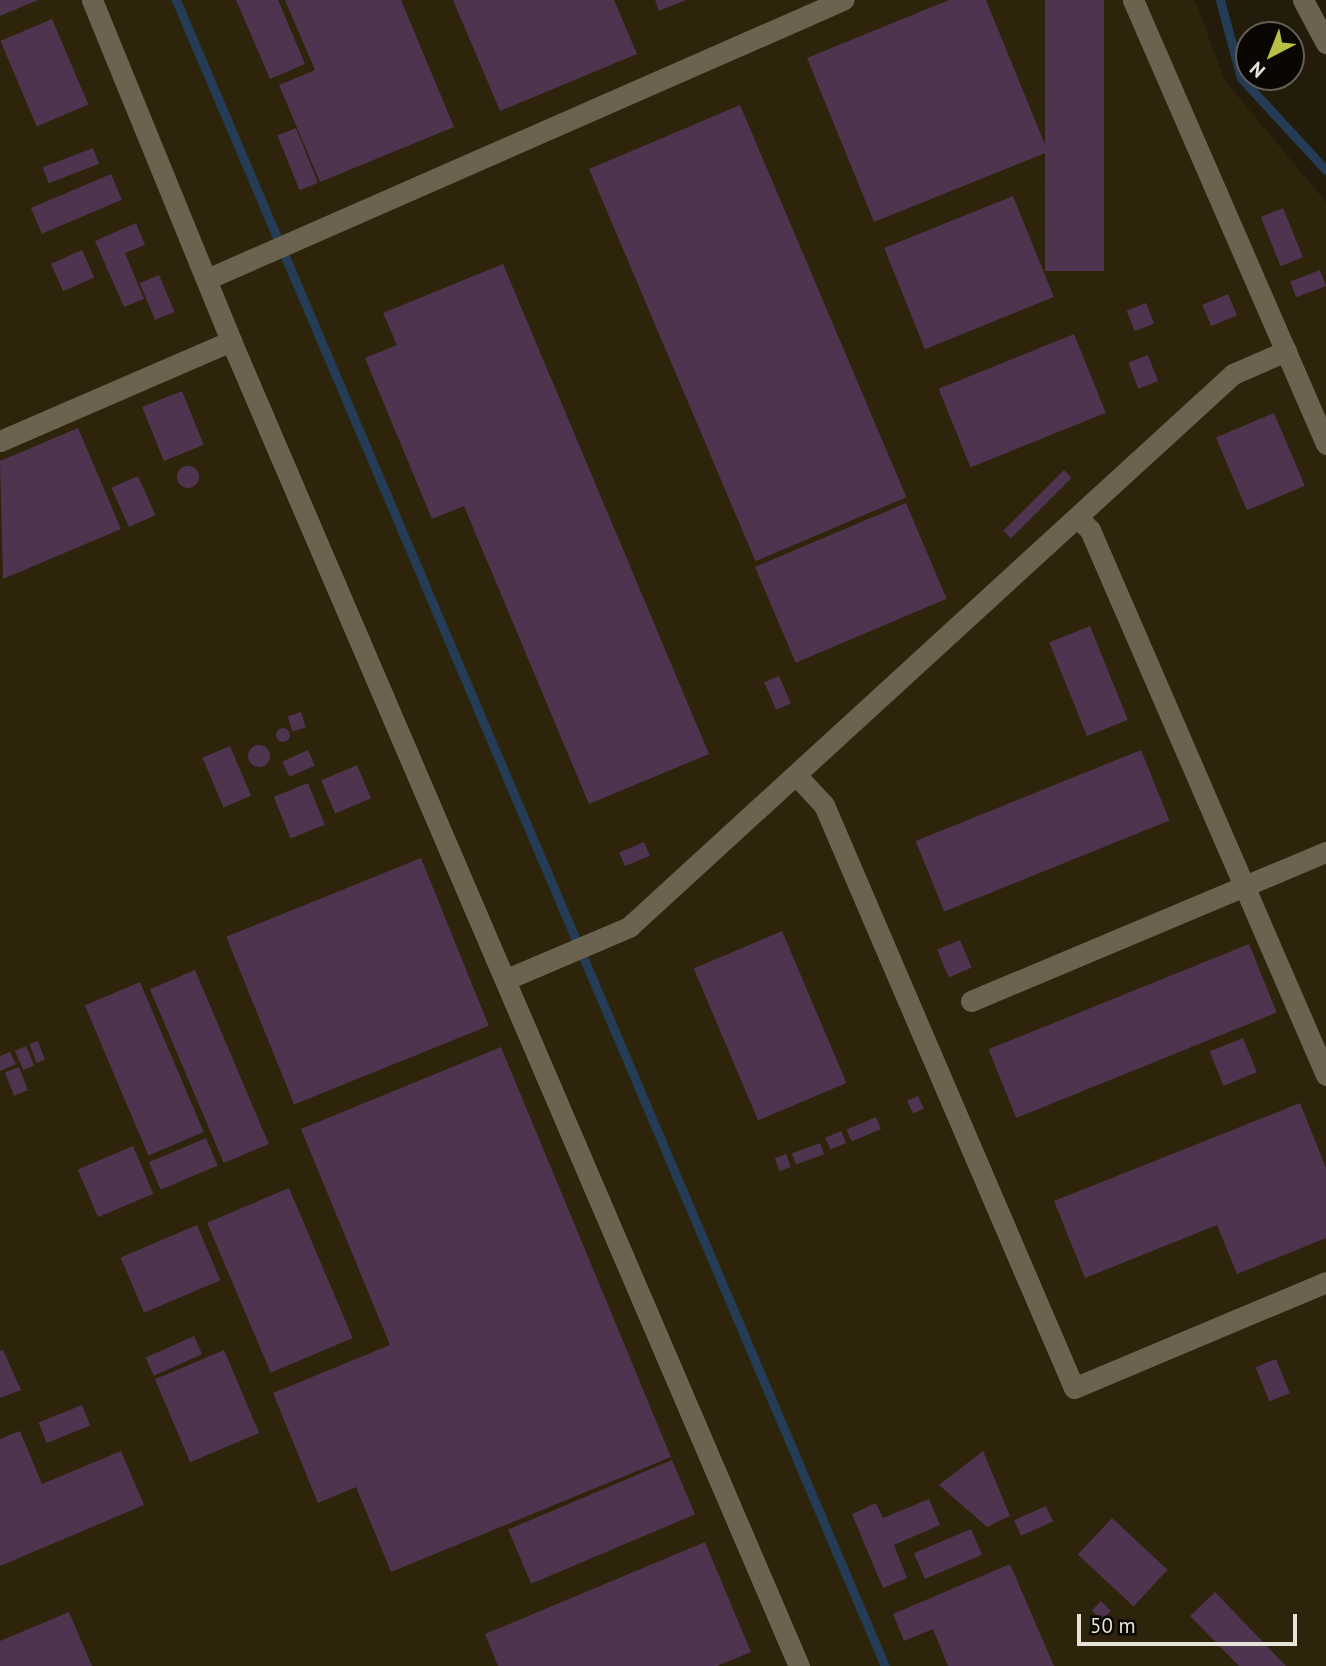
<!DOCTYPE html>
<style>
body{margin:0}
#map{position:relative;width:1326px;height:1666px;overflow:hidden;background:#241c0b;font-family:"PT Sans",sans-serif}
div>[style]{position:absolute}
.built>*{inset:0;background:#2e230b}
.stream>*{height:9px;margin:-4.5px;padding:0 4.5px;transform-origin:4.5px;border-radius:4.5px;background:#253c57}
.building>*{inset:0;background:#4e344e;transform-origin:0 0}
.round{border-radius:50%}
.minor>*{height:21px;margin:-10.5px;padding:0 10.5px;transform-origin:10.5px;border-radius:10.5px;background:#6b624f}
span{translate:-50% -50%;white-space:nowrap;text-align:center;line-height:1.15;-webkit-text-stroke:5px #0a0703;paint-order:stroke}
.north{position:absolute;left:1235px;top:21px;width:70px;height:70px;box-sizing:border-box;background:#0a0703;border:2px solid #635f58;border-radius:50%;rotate:222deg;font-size:19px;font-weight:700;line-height:28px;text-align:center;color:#e8e3d8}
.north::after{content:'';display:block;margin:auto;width:24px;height:32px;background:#bac045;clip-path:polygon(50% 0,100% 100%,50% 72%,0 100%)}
.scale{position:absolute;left:1077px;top:1614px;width:220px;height:32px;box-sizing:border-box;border:4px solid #e8e3d8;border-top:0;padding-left:9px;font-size:21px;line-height:24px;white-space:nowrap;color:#e8e3d8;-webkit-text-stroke:5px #0a0703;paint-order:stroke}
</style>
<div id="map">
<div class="built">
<i style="clip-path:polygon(0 0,1195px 0,1225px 81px,1326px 202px,1326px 1666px,0 1666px)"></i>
</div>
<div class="stream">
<i style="left:176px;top:0;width:1811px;rotate:66.95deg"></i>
<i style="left:1220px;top:0;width:81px;rotate:74.9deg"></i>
<i style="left:1241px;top:78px;width:125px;rotate:47.3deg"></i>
</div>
<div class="building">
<i style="clip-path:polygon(0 0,38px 0,0 16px)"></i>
<i style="clip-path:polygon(236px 0,278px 0,305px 64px,270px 79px)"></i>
<i style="clip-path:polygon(285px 0,401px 0,454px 127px,320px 182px,279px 85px,315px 70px)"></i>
<i style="clip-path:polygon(453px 0,614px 0,637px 54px,500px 111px)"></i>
<i style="clip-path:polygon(655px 0,686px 0,659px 11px)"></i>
<i style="clip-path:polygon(949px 0,986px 0,1048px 152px,874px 222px,807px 58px)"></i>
<i style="left:1045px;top:0;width:59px;height:271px"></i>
<i style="left:52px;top:19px;width:93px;height:56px;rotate:67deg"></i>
<i style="left:740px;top:105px;width:426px;height:164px;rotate:67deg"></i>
<i style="left:296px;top:128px;width:59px;height:20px;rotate:68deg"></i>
<i style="left:93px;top:148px;width:17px;height:54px;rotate:69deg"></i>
<i style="left:111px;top:174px;width:28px;height:87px;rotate:67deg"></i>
<i style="left:1061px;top:180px;width:68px;height:18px;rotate:68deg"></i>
<i style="left:1013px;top:196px;width:109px;height:139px;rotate:68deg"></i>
<i style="left:1283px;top:208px;width:53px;height:24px;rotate:68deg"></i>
<i style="clip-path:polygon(136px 223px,145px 245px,125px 253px,144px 299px,124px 307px,95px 241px)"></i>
<i style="left:82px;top:250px;width:30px;height:34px;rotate:66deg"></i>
<i style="clip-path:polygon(503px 264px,709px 754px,589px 804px,464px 506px,432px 519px,365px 358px,397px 345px,383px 313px)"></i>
<i style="left:1320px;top:270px;width:17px;height:32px;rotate:69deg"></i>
<i style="left:159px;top:275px;width:40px;height:21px;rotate:67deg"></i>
<i style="left:1228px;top:294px;width:23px;height:28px;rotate:67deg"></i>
<i style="left:1146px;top:303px;width:22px;height:21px;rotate:68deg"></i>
<i style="left:1074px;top:334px;width:85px;height:146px;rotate:68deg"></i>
<i style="left:1148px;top:355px;width:28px;height:21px;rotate:69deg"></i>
<i style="left:182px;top:391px;width:58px;height:43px;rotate:68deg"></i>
<i style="left:1274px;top:413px;width:79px;height:63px;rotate:67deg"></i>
<i style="clip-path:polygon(78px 428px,121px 529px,3px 579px,0 461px)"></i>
<i class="round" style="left:177px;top:466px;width:22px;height:22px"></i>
<i style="left:1064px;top:470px;width:11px;height:86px;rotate:45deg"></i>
<i style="left:138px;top:476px;width:43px;height:29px;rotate:66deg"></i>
<i style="left:906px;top:503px;width:104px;height:164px;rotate:67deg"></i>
<i style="left:1090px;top:626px;width:101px;height:44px;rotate:68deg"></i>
<i style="left:779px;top:676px;width:30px;height:16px;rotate:67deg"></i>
<i style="left:301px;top:712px;width:16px;height:14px;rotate:72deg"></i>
<i class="round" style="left:276px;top:728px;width:14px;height:14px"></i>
<i class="round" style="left:248px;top:745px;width:22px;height:22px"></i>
<i style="left:230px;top:746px;width:54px;height:30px;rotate:67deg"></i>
<i style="left:308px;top:750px;width:17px;height:28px;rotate:66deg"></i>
<i style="left:1141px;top:750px;width:76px;height:243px;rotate:68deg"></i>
<i style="left:357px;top:765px;width:36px;height:39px;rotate:67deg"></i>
<i style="left:308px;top:783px;width:45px;height:37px;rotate:68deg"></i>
<i style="left:644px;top:842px;width:15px;height:27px;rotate:67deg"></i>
<i style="left:421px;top:858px;width:181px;height:210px;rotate:68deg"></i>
<i style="left:782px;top:931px;width:165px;height:96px;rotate:67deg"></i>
<i style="left:960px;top:940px;width:30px;height:25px;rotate:67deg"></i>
<i style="left:1249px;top:944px;width:74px;height:281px;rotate:68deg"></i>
<i style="left:195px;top:970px;width:189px;height:49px;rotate:67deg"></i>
<i style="left:140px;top:982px;width:163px;height:60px;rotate:67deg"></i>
<i style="left:1243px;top:1038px;width:37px;height:36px;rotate:68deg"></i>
<i style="left:38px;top:1041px;width:20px;height:9px;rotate:70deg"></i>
<i style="left:26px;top:1046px;width:21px;height:12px;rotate:67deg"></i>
<i style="clip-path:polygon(501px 1047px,671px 1457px,391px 1572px,356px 1487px,318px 1503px,273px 1393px,390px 1345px,301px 1129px)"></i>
<i style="clip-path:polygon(10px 1052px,16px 1064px,0 1071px,0 1056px)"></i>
<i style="left:19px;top:1067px;width:25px;height:15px;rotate:69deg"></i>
<i style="left:918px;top:1096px;width:14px;height:12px;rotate:65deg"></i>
<i style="clip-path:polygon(1300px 1103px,1326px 1168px,1326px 1238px,1237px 1274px,1217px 1225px,1085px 1278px,1054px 1201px)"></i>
<i style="left:876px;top:1117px;width:13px;height:32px;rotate:67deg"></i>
<i style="left:841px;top:1131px;width:13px;height:17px;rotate:67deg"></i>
<i style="left:206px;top:1138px;width:30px;height:62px;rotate:67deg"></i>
<i style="left:820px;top:1143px;width:12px;height:30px;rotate:70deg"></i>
<i style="left:133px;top:1146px;width:52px;height:60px;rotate:67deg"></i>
<i style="left:786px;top:1154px;width:14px;height:12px;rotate:69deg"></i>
<i style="left:289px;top:1188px;width:163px;height:89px;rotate:67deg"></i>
<i style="left:197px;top:1225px;width:60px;height:83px;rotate:67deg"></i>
<i style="left:194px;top:1336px;width:20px;height:53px;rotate:66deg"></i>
<i style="clip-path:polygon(3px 1350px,21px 1390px,0 1398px,0 1351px)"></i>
<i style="left:224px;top:1350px;width:90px;height:75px;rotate:67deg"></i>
<i style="left:1276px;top:1359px;width:37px;height:22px;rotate:68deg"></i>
<i style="left:82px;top:1405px;width:22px;height:47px;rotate:68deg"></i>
<i style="clip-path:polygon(20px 1431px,42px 1484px,121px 1451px,144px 1505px,0 1566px,0 1439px)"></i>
<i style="clip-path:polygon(983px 1451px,1010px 1516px,987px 1527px,939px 1485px)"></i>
<i style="left:672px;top:1460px;width:59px;height:178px;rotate:67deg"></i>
<i style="clip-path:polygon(929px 1499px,940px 1525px,894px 1545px,907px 1578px,883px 1588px,852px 1514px,876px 1503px,883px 1518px)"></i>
<i style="left:1046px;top:1506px;width:17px;height:35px;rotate:66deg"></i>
<i style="left:1112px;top:1518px;width:76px;height:50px;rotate:43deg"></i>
<i style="left:971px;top:1529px;width:28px;height:62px;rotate:67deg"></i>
<i style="clip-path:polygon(705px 1542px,751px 1652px,717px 1666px,498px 1666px,485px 1634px)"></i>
<i style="clip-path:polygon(1010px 1564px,1054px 1666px,948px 1666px,933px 1629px,904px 1641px,893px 1614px)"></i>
<i style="clip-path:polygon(1215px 1592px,1286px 1666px,1239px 1666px,1190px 1616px)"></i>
<i style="left:1101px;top:1601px;width:14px;height:13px;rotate:45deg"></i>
<i style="clip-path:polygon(69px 1612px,92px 1666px,0 1666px,0 1641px)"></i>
</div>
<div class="minor">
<i style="left:92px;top:0;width:368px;rotate:67.8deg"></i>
<i style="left:231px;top:341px;width:1442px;rotate:66.8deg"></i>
<i style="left:1133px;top:0;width:484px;rotate:66.5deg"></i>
<i style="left:1303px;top:0;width:49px;rotate:61.9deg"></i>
<i style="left:207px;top:279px;width:695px;rotate:-23.69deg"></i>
<i style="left:0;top:441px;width:252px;rotate:-23.4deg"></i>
<i style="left:1077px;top:517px;width:18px;rotate:45deg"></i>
<i style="left:1090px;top:530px;width:594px;rotate:66.59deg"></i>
<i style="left:796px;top:775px;width:41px;rotate:47deg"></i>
<i style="left:824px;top:805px;width:634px;rotate:66.79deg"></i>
<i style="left:1074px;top:1388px;width:273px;rotate:-22.8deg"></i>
<i style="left:507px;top:979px;width:133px;rotate:-23.1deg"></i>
<i style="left:629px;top:927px;width:819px;rotate:-42.48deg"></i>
<i style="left:1233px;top:374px;width:58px;rotate:-23.5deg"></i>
<i style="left:971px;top:1001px;width:385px;rotate:-22.8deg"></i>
</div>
<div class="north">N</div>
<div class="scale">50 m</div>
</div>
